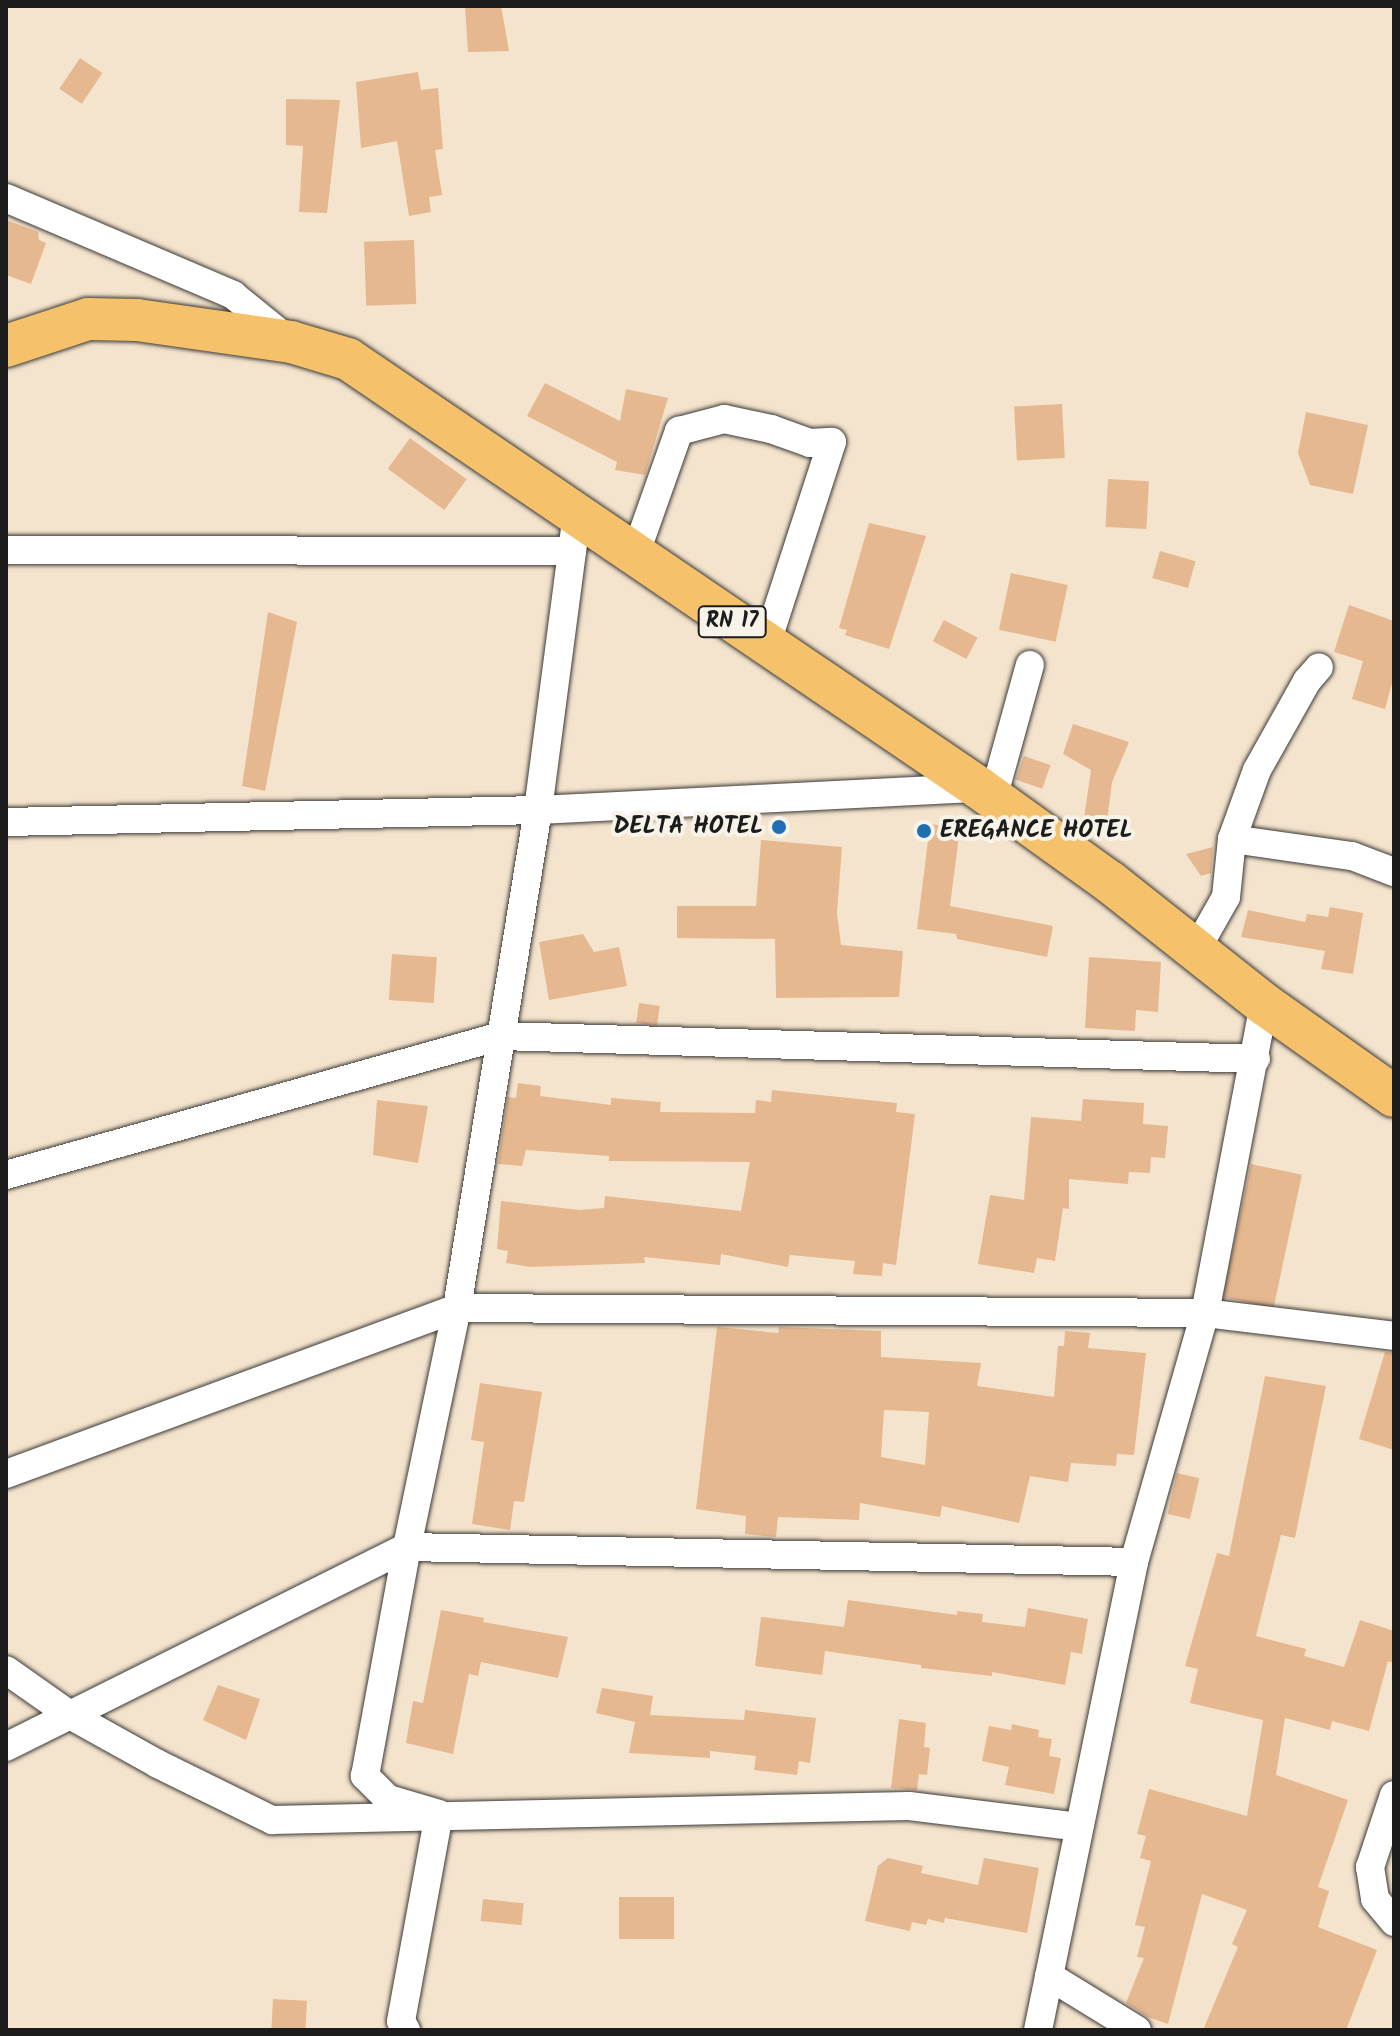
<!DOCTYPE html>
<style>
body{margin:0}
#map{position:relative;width:1400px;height:2036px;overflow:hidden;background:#f4e4cd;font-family:Kalam,sans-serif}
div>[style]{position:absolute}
.building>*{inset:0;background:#e6b890;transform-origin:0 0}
.roads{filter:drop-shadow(0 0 2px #3c3a37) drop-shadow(0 0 2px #3c3a37)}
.minor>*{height:28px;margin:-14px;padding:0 14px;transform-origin:14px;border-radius:14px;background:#fff}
.primary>*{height:42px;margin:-21px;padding:0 21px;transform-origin:21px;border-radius:21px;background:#f5c16b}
.dots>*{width:22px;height:22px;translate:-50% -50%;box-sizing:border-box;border:4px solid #f7f3e8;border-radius:50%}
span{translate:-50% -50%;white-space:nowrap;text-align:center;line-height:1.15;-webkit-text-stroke:8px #f7f3e8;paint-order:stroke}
.shield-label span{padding:2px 6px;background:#f7f3e8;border:2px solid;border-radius:6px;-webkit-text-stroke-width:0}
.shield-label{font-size:22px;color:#1c1c1c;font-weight:700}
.poi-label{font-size:24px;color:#1c1c1c;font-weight:700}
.right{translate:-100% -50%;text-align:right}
.left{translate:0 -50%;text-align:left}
.frame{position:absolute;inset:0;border:8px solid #1c1c1c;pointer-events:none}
</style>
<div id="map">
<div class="building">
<i style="clip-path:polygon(465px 6px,501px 6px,509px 51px,468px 52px)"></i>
<i style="left:80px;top:58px;width:27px;height:37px;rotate:34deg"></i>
<i style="clip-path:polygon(418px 72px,421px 90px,438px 88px,443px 149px,435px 150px,442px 195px,429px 197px,431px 212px,409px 216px,397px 141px,361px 148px,356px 82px)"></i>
<i style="clip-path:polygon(286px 99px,340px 100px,327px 213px,299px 212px,303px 146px,286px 145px)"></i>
<i style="clip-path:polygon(6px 220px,38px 232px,39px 240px,46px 243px,31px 284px,6px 275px)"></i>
<i style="left:414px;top:240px;width:64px;height:50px;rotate:88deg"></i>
<i style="clip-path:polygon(545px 383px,620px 421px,626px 389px,668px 398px,645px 475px,615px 470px,617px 462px,527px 416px)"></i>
<i style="left:1062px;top:404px;width:54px;height:48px;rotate:87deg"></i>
<i style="clip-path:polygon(1306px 412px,1368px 425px,1353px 494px,1310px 485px,1298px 453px)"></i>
<i style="left:410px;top:438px;width:70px;height:38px;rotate:36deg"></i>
<i style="left:1108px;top:479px;width:41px;height:48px;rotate:3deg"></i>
<i style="clip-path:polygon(869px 523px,926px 536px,889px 649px,845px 635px,847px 630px,839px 628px)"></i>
<i style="left:1160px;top:551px;width:37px;height:28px;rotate:16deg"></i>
<i style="left:1011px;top:573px;width:58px;height:58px;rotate:12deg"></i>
<i style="clip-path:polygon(1349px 605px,1394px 621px,1394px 676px,1385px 709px,1352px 699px,1363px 661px,1334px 652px)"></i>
<i style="clip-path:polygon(268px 612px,297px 622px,265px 791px,242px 786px)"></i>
<i style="left:944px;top:620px;width:38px;height:24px;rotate:28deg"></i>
<i style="clip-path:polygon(1073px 724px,1129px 742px,1112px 782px,1107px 822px,1084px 818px,1091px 770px,1063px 754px)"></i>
<i style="left:1024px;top:756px;width:28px;height:25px;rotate:19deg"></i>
<i style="clip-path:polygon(930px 824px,960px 828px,950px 906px,1053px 926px,1047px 957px,957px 939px,956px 934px,917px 929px)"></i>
<i style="clip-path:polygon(761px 840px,842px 847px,837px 913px,841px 945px,903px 951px,899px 997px,776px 998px,775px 939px,677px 938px,677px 906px,756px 906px)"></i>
<i style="clip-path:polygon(1213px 847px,1211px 873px,1201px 876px,1186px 854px)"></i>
<i style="clip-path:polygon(1330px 907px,1363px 913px,1353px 974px,1321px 969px,1325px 951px,1241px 937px,1248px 910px,1305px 922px,1307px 914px,1328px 917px)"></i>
<i style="clip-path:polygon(583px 934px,594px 952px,619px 947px,627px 986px,549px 1000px,539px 942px)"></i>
<i style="left:392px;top:954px;width:45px;height:46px;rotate:4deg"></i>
<i style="clip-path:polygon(1089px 957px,1161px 962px,1158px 1012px,1136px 1010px,1135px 1031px,1085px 1028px)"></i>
<i style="left:639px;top:1003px;width:21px;height:20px;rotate:8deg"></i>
<i style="clip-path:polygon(518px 1083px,541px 1086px,540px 1096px,611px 1105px,611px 1098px,661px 1102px,660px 1112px,755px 1113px,756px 1100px,771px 1102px,772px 1090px,897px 1103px,896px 1112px,915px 1114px,896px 1265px,883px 1263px,882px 1276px,853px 1274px,855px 1261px,790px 1255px,788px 1267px,721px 1254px,720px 1265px,644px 1257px,645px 1263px,530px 1267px,506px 1263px,508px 1251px,497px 1249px,501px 1201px,579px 1210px,604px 1208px,605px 1196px,741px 1211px,750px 1162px,609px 1161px,609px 1156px,526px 1150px,522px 1166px,498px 1164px,508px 1097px,516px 1098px)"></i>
<i style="clip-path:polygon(1083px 1099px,1144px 1103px,1143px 1124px,1168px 1126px,1165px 1158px,1151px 1157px,1150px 1173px,1129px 1172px,1128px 1184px,1069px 1179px,1069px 1209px,1063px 1208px,1055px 1261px,1037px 1258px,1034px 1273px,978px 1264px,990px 1195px,1024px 1200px,1031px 1117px,1081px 1121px)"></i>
<i style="clip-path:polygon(377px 1100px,428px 1106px,418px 1163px,373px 1155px)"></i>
<i style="left:1251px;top:1164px;width:52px;height:136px;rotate:12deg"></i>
<i style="clip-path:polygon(evenodd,717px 1327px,778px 1333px,779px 1327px,881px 1331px,881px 1357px,981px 1363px,977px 1386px,1054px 1397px,1058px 1346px,1064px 1346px,1065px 1331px,1090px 1333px,1088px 1348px,1146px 1353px,1134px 1455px,1117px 1454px,1116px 1466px,1071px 1463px,1068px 1482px,1030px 1476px,1019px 1523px,942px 1506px,940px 1517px,860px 1503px,859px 1520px,778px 1517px,776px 1537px,745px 1534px,746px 1516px,696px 1509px,717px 1327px,884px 1410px,929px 1412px,925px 1465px,881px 1457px,884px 1410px)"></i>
<i style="clip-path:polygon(1385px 1352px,1394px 1353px,1394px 1450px,1359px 1439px)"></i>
<i style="clip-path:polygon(1265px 1376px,1326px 1386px,1295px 1538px,1281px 1535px,1256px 1636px,1306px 1649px,1304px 1656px,1344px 1667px,1360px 1620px,1394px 1631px,1394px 1663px,1388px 1661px,1369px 1731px,1332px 1721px,1330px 1730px,1285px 1718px,1276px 1775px,1348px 1800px,1318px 1887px,1329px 1891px,1318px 1927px,1377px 1950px,1346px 2030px,1203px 2030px,1238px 1947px,1232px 1944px,1247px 1910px,1202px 1894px,1168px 2024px,1148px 2017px,1126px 2003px,1144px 1958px,1137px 1957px,1145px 1927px,1135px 1925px,1151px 1861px,1140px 1858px,1146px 1836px,1137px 1834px,1149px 1789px,1247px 1816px,1263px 1720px,1190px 1703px,1198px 1669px,1185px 1666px,1217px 1553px,1229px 1556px)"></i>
<i style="clip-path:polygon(480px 1383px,542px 1392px,524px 1502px,514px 1501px,510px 1530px,472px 1524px,484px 1442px,471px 1440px)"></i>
<i style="left:1177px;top:1473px;width:23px;height:42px;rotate:13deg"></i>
<i style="clip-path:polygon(848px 1600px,957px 1615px,957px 1611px,983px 1614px,982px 1622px,1025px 1627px,1028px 1608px,1088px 1619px,1082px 1654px,1071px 1652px,1065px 1685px,992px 1672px,992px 1676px,921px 1668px,921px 1665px,825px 1651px,822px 1675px,755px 1666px,761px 1617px,844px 1627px)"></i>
<i style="clip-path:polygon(441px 1610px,484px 1618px,483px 1622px,568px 1637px,558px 1678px,481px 1662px,478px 1676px,469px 1674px,453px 1754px,406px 1743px,413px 1701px,423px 1703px)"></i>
<i style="clip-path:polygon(218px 1685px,260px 1699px,246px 1740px,203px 1720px)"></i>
<i style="clip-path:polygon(602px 1688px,653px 1696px,650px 1715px,744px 1720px,745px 1710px,816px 1718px,810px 1763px,799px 1761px,797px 1775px,754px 1770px,756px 1756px,710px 1751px,710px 1758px,629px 1753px,635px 1722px,596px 1713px)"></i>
<i style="clip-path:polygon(899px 1719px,926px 1723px,924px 1747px,930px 1748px,927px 1775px,919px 1774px,917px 1790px,891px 1788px)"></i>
<i style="clip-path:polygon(1012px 1724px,1039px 1730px,1038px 1737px,1052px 1739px,1049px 1756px,1061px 1758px,1054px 1794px,1005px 1785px,1009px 1767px,982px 1761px,989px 1726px,1011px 1730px)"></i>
<i style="clip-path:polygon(888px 1858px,923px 1866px,921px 1873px,978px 1885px,984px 1858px,1039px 1868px,1027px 1933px,945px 1918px,944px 1923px,928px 1919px,926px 1925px,912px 1922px,910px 1931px,865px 1921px,878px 1866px)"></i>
<i style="left:674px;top:1897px;width:42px;height:55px;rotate:90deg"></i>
<i style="left:483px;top:1899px;width:41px;height:22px;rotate:6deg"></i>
<i style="left:273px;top:1999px;width:34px;height:31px;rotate:3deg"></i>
</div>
<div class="roads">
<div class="minor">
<i style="left:6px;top:198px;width:247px;rotate:23.1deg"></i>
<i style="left:233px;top:295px;width:68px;rotate:39.1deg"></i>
<i style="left:6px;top:550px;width:566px;rotate:0.1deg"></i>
<i style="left:635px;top:555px;width:132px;rotate:-70.5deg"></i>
<i style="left:679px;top:431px;width:47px;rotate:-14.9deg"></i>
<i style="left:724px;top:419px;width:48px;rotate:12deg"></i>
<i style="left:771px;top:429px;width:41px;rotate:19.7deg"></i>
<i style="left:810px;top:443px;width:22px;rotate:-3deg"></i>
<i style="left:832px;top:442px;width:213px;rotate:108deg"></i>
<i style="left:993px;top:798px;width:138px;rotate:-74.5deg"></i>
<i style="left:6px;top:822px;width:532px;rotate:-1.29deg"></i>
<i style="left:538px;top:810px;width:442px;rotate:-2.9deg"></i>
<i style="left:1232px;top:839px;width:73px;rotate:-70.1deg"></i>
<i style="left:1257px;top:770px;width:102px;rotate:-60.7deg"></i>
<i style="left:1307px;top:681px;width:18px;rotate:-49deg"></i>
<i style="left:1196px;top:950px;width:61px;rotate:-60.5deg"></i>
<i style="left:1226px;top:897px;width:58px;rotate:-84.1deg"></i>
<i style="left:1232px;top:839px;width:121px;rotate:8.1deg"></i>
<i style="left:1352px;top:856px;width:45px;rotate:20.9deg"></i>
<i style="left:6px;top:1175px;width:514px;rotate:-15.69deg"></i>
<i style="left:501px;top:1036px;width:755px;rotate:1.74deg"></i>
<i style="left:6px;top:1474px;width:481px;rotate:-20.2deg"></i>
<i style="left:457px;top:1308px;width:748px;rotate:0.38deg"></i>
<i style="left:1205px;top:1313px;width:190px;rotate:6.9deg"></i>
<i style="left:6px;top:1670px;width:78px;rotate:35.1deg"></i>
<i style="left:70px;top:1715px;width:101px;rotate:29.1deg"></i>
<i style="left:158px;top:1764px;width:127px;rotate:26.2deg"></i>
<i style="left:272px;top:1820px;width:637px;rotate:-1.26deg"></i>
<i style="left:909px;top:1806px;width:171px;rotate:7deg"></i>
<i style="left:6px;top:1747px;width:448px;rotate:-26.5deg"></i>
<i style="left:407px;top:1547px;width:727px;rotate:1.18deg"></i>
<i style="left:1394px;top:1795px;width:76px;rotate:108.4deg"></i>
<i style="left:1370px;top:1867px;width:32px;rotate:81deg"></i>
<i style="left:1375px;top:1899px;width:30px;rotate:50deg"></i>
<i style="left:1049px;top:1976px;width:103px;rotate:31.5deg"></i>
<i style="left:406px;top:2030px;width:10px;rotate:-119deg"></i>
<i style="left:401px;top:2021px;width:210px;rotate:-79.6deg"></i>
<i style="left:439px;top:1814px;width:53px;rotate:-163.6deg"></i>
<i style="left:388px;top:1799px;width:33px;rotate:-135deg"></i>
<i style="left:365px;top:1776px;width:233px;rotate:-79.6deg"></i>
<i style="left:407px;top:1547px;width:244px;rotate:-78.2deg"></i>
<i style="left:457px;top:1308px;width:505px;rotate:-80.76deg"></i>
<i style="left:538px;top:810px;width:299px;rotate:-82.5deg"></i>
<i style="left:1038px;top:2030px;width:478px;rotate:-78.4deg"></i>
<i style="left:1134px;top:1562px;width:259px;rotate:-74.1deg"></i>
<i style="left:1205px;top:1313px;width:315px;rotate:-79.2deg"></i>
</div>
<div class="primary">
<i style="left:6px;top:346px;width:86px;rotate:-18.2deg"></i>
<i style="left:88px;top:319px;width:49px;rotate:1.2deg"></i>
<i style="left:137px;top:320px;width:156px;rotate:8.1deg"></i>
<i style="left:291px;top:342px;width:59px;rotate:16.6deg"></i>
<i style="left:348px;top:359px;width:763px;rotate:34.21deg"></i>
<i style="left:979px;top:788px;width:161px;rotate:35.7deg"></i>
<i style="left:1110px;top:882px;width:196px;rotate:38.4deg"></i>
<i style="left:1264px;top:1004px;width:159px;rotate:35.3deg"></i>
</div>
</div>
<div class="dots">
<i style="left:779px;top:827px;background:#1f6fb2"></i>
<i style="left:924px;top:831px;background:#1f6fb2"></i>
</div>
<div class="shield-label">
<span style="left:732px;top:622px">RN 17</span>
</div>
<div class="poi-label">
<span class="right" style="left:763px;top:827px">DELTA HOTEL</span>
<span class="left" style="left:940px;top:831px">EREGANCE HOTEL</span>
</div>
<div class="frame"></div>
</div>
